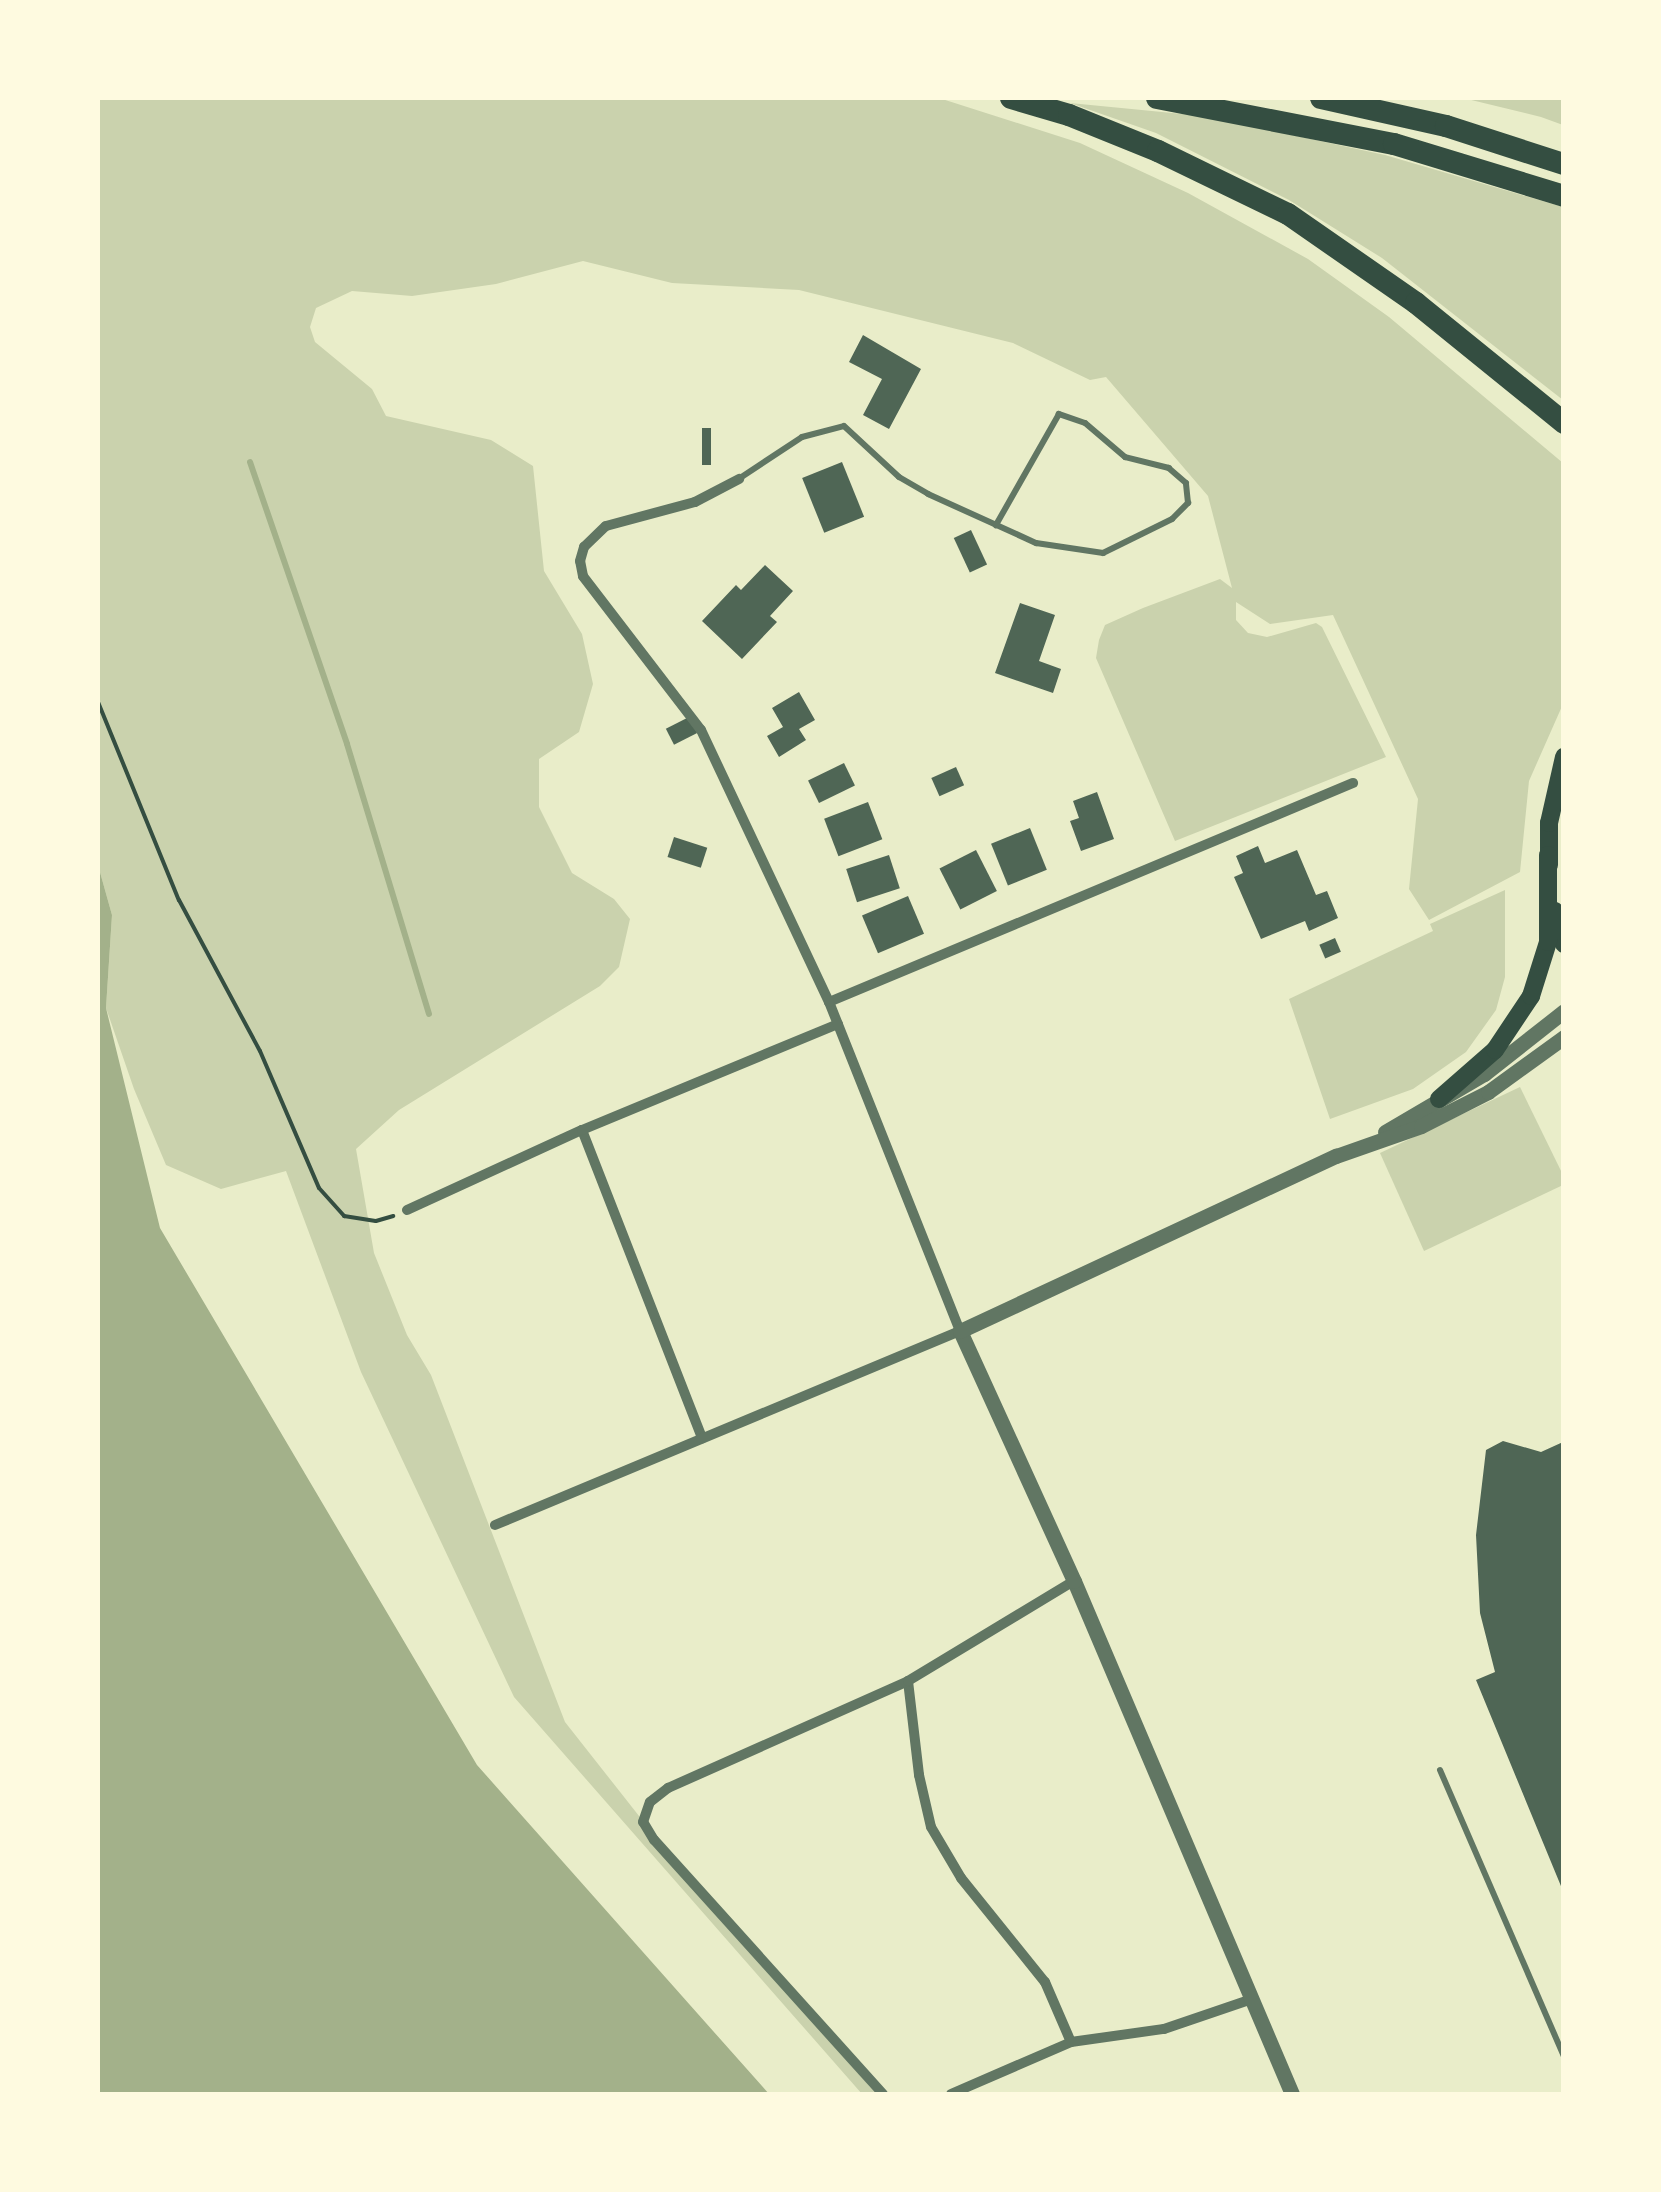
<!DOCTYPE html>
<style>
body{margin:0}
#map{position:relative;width:1661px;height:2192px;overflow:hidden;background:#e9edc9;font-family:"Source Serif 4",serif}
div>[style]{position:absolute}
.green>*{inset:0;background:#cad2ad}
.water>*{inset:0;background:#a3b18a}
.stream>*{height:6px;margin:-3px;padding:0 3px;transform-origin:3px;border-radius:3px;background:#a3b18a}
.building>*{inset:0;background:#4f6655;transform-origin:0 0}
.path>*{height:4px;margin:-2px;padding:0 2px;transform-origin:2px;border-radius:2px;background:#344e41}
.service>*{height:6px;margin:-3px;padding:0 3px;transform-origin:3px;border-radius:3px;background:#617663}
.minor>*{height:10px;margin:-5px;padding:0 5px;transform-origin:5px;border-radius:5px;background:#617663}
.tertiary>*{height:15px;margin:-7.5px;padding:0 7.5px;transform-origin:7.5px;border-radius:7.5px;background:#617663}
.secondary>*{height:18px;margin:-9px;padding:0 9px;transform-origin:9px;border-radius:9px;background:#344e41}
.motorway>*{height:22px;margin:-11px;padding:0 11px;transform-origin:11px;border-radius:11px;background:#344e41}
span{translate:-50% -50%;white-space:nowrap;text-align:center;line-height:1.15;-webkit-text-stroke:9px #fefae0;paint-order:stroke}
.frame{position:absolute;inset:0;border:100px solid #fefae0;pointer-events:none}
</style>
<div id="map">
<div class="green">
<i style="clip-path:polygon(98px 98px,939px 98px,1080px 143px,1188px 193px,1308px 259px,1389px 317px,1563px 463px,1563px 704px,1529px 781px,1520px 872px,1429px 920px,1409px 889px,1418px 799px,1333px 615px,1270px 624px,1236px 602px,1236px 620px,1248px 633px,1267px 637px,1316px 623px,1322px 627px,1386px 757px,1175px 841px,1096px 658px,1099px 640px,1105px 625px,1143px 608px,1220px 579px,1232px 588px,1208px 496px,1106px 377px,1090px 380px,1013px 343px,799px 290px,672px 283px,583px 261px,496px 284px,412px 296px,352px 291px,316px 308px,310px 327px,315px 342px,372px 389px,386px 416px,491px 440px,533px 466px,544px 571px,582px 634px,593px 684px,579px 732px,539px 759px,539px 807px,572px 873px,614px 899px,630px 919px,619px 967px,600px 986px,399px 1110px,356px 1149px,374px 1253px,407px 1335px,431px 1375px,565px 1722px,665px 1849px,876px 2094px,862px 2094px,514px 1697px,361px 1372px,286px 1171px,221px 1189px,166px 1165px,134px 1089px,106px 1008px,112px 915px,98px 865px)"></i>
<i style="clip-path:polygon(1463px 98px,1563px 98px,1563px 125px,1541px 117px)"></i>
<i style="clip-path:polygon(1070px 103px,1203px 116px,1385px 155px,1563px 207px,1563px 400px,1382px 258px,1289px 200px,1156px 133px)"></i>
<i style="clip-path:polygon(1505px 890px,1505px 977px,1496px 1010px,1466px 1052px,1413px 1089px,1330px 1119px,1289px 999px,1433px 931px,1430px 924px)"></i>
<i style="clip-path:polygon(1520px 1087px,1563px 1175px,1563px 1185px,1424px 1251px,1380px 1153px)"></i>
</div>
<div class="water">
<i style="clip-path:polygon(98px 865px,112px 915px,106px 1008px,160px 1228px,477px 1765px,769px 2094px,98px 2094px)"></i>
</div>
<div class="stream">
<i style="left:250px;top:462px;width:298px;rotate:71deg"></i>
<i style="left:347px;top:744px;width:282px;rotate:73.1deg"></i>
</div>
<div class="building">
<i style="clip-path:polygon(863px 335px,921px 369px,889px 429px,863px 415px,882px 379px,849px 362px)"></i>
<i style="left:702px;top:428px;width:9px;height:37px"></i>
<i style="left:842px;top:462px;width:59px;height:43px;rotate:68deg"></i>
<i style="left:971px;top:530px;width:38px;height:19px;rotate:65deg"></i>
<i style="clip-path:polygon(765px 565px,793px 591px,770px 616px,777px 622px,742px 659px,702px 621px,736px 585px,741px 590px)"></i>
<i style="clip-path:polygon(1020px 603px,1055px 615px,1039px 661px,1061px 669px,1053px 693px,995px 673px)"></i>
<i style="clip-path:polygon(799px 692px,815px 720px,799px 729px,806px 740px,779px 757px,767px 736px,783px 727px,772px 708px)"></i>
<i style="left:689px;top:717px;width:18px;height:26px;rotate:63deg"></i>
<i style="left:844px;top:763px;width:25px;height:40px;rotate:64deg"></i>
<i style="left:956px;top:767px;width:20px;height:27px;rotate:66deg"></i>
<i style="clip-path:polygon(1097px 792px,1114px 839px,1081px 851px,1070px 821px,1079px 818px,1073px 801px)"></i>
<i style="left:868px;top:802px;width:40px;height:47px;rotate:69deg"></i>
<i style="left:1030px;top:828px;width:45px;height:42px;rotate:68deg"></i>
<i style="left:674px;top:837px;width:35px;height:21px;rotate:18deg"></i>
<i style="clip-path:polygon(1258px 846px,1265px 863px,1297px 850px,1316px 895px,1327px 891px,1338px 918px,1309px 931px,1305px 921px,1261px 939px,1234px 877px,1243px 873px,1236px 856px)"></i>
<i style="left:976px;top:850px;width:46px;height:41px;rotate:63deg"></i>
<i style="left:889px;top:855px;width:35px;height:45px;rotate:72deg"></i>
<i style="left:908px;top:896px;width:41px;height:50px;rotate:67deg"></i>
<i style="left:1335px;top:938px;width:15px;height:17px;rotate:67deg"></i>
<i style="clip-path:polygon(1503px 1441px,1541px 1452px,1563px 1442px,1563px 1891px,1476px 1680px,1495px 1672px,1480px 1613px,1476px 1535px,1486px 1450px)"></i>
</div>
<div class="path">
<i style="left:98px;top:702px;width:214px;rotate:67.8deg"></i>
<i style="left:179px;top:900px;width:171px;rotate:61.8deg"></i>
<i style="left:260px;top:1051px;width:149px;rotate:66.7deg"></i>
<i style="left:319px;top:1188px;width:38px;rotate:48deg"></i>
<i style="left:344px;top:1216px;width:32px;rotate:9deg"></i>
<i style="left:376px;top:1221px;width:18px;rotate:-16deg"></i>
</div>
<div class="service">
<i style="left:740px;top:478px;width:74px;rotate:-33.5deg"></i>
<i style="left:802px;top:437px;width:43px;rotate:-14.7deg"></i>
<i style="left:844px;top:426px;width:75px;rotate:42.8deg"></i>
<i style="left:899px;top:477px;width:34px;rotate:30deg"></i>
<i style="left:928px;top:494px;width:119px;rotate:24.4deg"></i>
<i style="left:1036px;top:543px;width:68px;rotate:8.5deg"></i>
<i style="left:1103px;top:553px;width:77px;rotate:-26.2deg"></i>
<i style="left:1172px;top:519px;width:23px;rotate:-45deg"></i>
<i style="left:1188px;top:503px;width:20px;rotate:-96deg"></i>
<i style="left:1186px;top:483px;width:23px;rotate:-139deg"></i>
<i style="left:1169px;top:468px;width:45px;rotate:-166deg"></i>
<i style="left:1125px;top:457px;width:52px;rotate:-139.6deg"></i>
<i style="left:1085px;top:423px;width:28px;rotate:-161deg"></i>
<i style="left:1059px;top:414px;width:128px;rotate:119.6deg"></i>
<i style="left:1440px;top:1770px;width:312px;rotate:66.6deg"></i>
</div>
<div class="minor">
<i style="left:829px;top:1002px;width:568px;rotate:-22.68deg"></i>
<i style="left:582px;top:1130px;width:331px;rotate:68.7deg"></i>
<i style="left:407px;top:1210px;width:192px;rotate:-24.6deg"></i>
<i style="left:582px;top:1130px;width:277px;rotate:-22.5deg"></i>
<i style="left:495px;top:1525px;width:504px;rotate:-22.65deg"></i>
<i style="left:960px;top:1331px;width:354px;rotate:-111.7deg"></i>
<i style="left:829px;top:1002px;width:301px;rotate:-115.2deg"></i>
<i style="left:701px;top:730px;width:194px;rotate:-127.5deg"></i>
<i style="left:583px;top:576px;width:15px;rotate:-101deg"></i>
<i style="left:580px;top:561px;width:15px;rotate:-74deg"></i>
<i style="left:584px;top:547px;width:30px;rotate:-44deg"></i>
<i style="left:606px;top:526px;width:92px;rotate:-15.1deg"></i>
<i style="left:695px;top:502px;width:50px;rotate:-27.6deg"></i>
<i style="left:908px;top:1681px;width:95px;rotate:83.3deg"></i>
<i style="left:919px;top:1775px;width:53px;rotate:77deg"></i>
<i style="left:931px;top:1827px;width:59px;rotate:59.5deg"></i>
<i style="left:961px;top:1878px;width:134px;rotate:51.1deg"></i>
<i style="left:1045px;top:1982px;width:65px;rotate:66.6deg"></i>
<i style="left:883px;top:2094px;width:342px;rotate:-132deg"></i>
<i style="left:654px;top:1840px;width:21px;rotate:-121deg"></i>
<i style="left:643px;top:1822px;width:21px;rotate:-71deg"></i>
<i style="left:650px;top:1802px;width:23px;rotate:-38deg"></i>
<i style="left:668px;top:1788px;width:263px;rotate:-24deg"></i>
<i style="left:908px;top:1681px;width:194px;rotate:-31.1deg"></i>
<i style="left:951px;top:2094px;width:131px;rotate:-23.4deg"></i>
<i style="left:1071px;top:2042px;width:94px;rotate:-8deg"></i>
<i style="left:1164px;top:2029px;width:93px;rotate:-18.8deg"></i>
</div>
<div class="tertiary">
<i style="left:1385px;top:1132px;width:115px;rotate:-30.4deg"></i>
<i style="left:1484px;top:1074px;width:102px;rotate:-38.2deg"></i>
<i style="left:1292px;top:2094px;width:557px;rotate:-113.02deg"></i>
<i style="left:1074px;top:1581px;width:275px;rotate:-114.5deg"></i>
<i style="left:960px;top:1331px;width:415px;rotate:-25deg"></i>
<i style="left:1336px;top:1156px;width:90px;rotate:-19.4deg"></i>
<i style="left:1421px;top:1126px;width:75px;rotate:-26.9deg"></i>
<i style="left:1488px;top:1092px;width:94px;rotate:-35.9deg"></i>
</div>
<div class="secondary">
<i style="left:1549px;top:865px;width:42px;rotate:-90deg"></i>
<i style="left:1549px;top:823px;width:68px;rotate:-77.2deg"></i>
<i style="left:1555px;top:911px;width:34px;rotate:75deg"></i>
<i style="left:1439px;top:1099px;width:74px;rotate:-41.2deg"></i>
<i style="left:1495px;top:1050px;width:65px;rotate:-56.3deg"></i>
<i style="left:1531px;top:996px;width:57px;rotate:-72.5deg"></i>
<i style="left:1548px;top:942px;width:87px;rotate:-90deg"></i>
</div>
<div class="motorway">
<i style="left:1011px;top:98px;width:60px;rotate:16.3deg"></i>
<i style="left:1069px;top:115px;width:96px;rotate:22deg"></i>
<i style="left:1158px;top:151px;width:144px;rotate:25.9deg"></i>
<i style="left:1288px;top:214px;width:156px;rotate:34.8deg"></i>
<i style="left:1416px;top:303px;width:191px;rotate:39deg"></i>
<i style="left:1157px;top:98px;width:241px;rotate:11deg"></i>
<i style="left:1394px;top:144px;width:178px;rotate:17deg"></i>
<i style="left:1321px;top:98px;width:128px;rotate:12.6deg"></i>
<i style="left:1446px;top:126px;width:124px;rotate:17.9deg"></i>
</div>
<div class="frame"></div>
</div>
